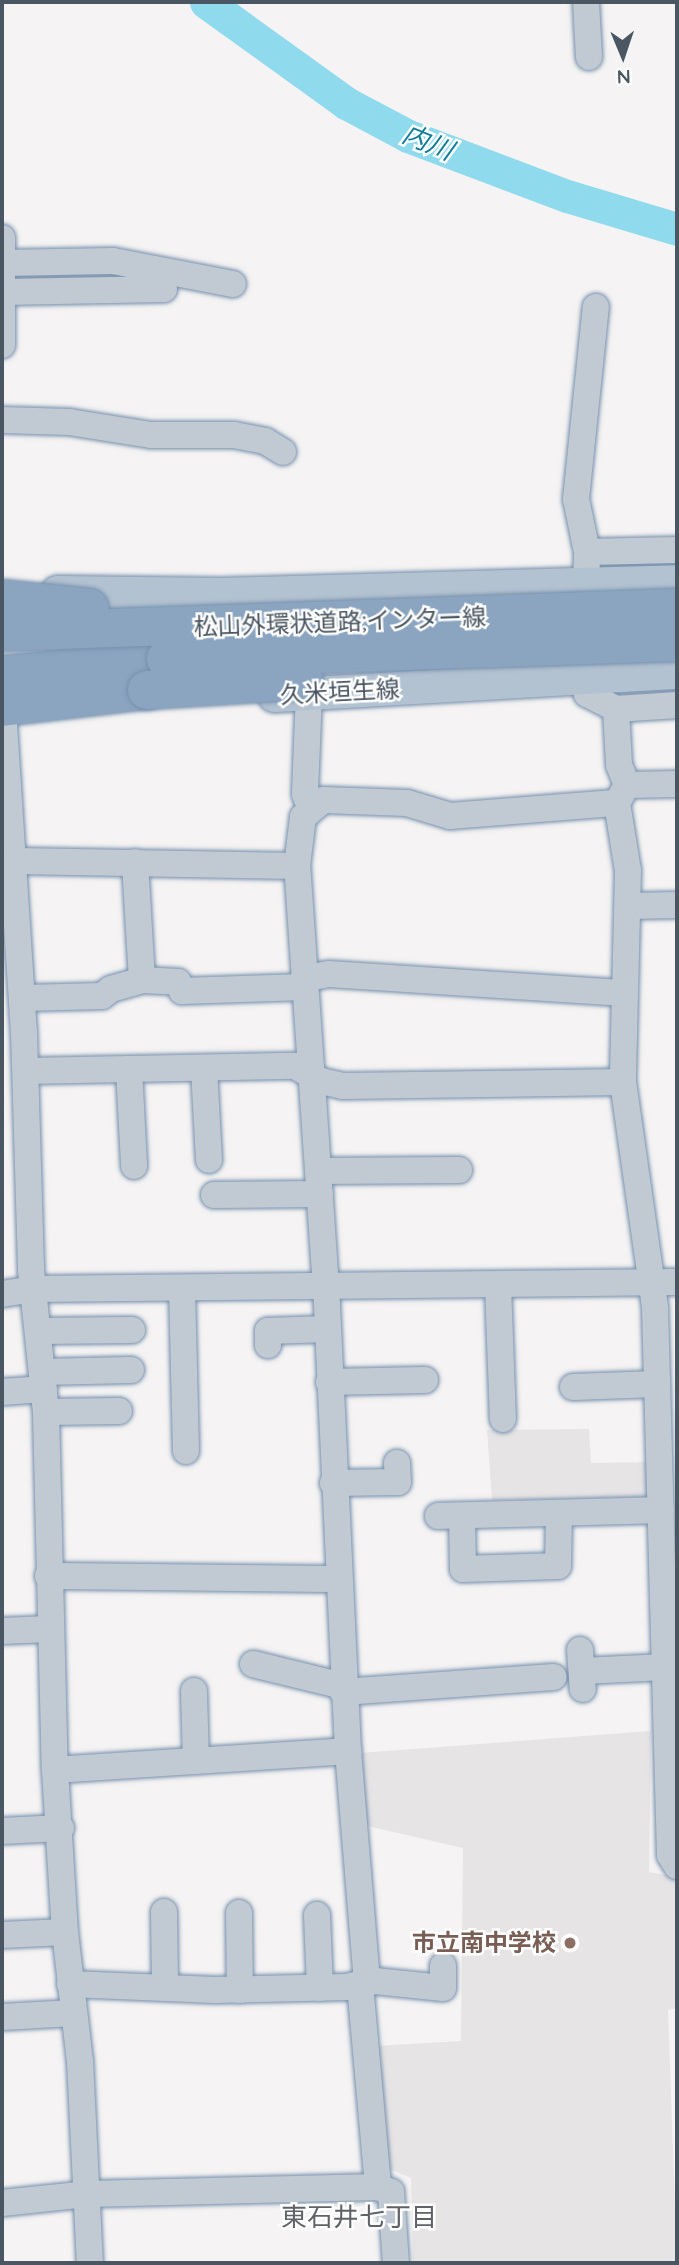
<!DOCTYPE html>
<meta charset="utf-8">
<style>
body{margin:0}
#map{position:relative;width:679px;height:2265px;overflow:hidden;background:#f5f3f3;font-family:Quicksand,"Noto Sans JP",sans-serif}
div>[style]{position:absolute}
.education>*{inset:0;background:#e6e4e5}
.river>*{height:33px;margin:-16.5px;padding:0 16.5px;transform-origin:16.5px;border-radius:16.5px;background:#90daee}
.roads{filter:drop-shadow(0 0 2px #7690ad) drop-shadow(0 0 2px #7690ad)}
.minor>*{height:26px;margin:-13px;padding:0 13px;transform-origin:13px;border-radius:13px;background:#c1cad2}
.major>*{height:33px;margin:-16.5px;padding:0 16.5px;transform-origin:16.5px;border-radius:16.5px;background:#b3c2d1}
.highway>*{height:38px;margin:-19px;padding:0 19px;transform-origin:19px;border-radius:19px;background:#8ba5c1}
.bridges{filter:drop-shadow(0 0 2px #7690ad) drop-shadow(0 0 2px #7690ad)}
.highway-bridge>*{height:38px;margin:-19px;padding:0 19px;transform-origin:19px;border-radius:19px;background:#8ba5c1}
.dots>*{width:19px;height:19px;translate:-50% -50%;box-sizing:border-box;border:4px solid #fff;border-radius:50%}
span{translate:-50% -50%;white-space:nowrap;text-align:center;line-height:1.15;-webkit-text-stroke:5px #fff;paint-order:stroke}
.street-label{font-size:24px;color:#4a5661}
.education-label{font-size:24px;color:#785e54;font-weight:700}
.right{translate:-100% -50%;text-align:right}
.water-label{font-size:26px;color:#0c7c9b;font-style:italic}
.neighbourhood-label{font-size:26px;color:#5f6368}
.frame{position:absolute;inset:0;border:4px solid #4a5661;pointer-events:none}
.north{position:absolute;left:588px;top:21px;width:70px;height:70px;-webkit-text-stroke:5px #fff;paint-order:stroke;rotate:178deg;font-size:19px;font-weight:700;line-height:28px;text-align:center;color:#4a5661}
.north::after{content:'';display:block;margin:auto;width:24px;height:32px;background:#4a5661;clip-path:polygon(50% 0,100% 100%,50% 72%,0 100%)}
</style>
<div id="map">
<div class="education">
<i style="clip-path:polygon(589px 1429px,591px 1463px,654px 1462px,655px 1497px,492px 1500px,487px 1430px)"></i>
<i style="clip-path:polygon(651px 1731px,649px 1872px,677px 1877px,677px 2008px,668px 2010px,677px 2263px,413px 2263px,411px 2178px,385px 2167px,375px 2046px,461px 2041px,463px 1848px,363px 1825px,360px 1753px)"></i>
</div>
<div class="river">
<i style="left:206px;top:2px;width:173px;rotate:35.8deg"></i>
<i style="left:346px;top:103px;width:70px;rotate:28deg"></i>
<i style="left:408px;top:136px;width:170px;rotate:20.7deg"></i>
<i style="left:567px;top:196px;width:115px;rotate:16.7deg"></i>
</div>
<div class="roads">
<div class="minor">
<i style="left:586px;top:2px;width:55px;rotate:86.9deg"></i>
<i style="left:2px;top:238px;width:107px;rotate:90deg"></i>
<i style="left:2px;top:263px;width:111px;rotate:-1deg"></i>
<i style="left:113px;top:261px;width:122px;rotate:10.9deg"></i>
<i style="left:3px;top:292px;width:161px;rotate:-1.1deg"></i>
<i style="left:2px;top:420px;width:67px;rotate:1.7deg"></i>
<i style="left:69px;top:422px;width:83px;rotate:9deg"></i>
<i style="left:151px;top:435px;width:83px"></i>
<i style="left:234px;top:435px;width:32px;rotate:11deg"></i>
<i style="left:265px;top:441px;width:21px;rotate:31deg"></i>
<i style="left:587px;top:552px;width:90px;rotate:-1.3deg"></i>
<i style="left:586px;top:584px;width:32px;rotate:-88deg"></i>
<i style="left:587px;top:552px;width:54px;rotate:-101.7deg"></i>
<i style="left:576px;top:499px;width:193px;rotate:-84.1deg"></i>
<i style="left:588px;top:677px;width:17px;rotate:93deg"></i>
<i style="left:587px;top:694px;width:33px;rotate:27deg"></i>
<i style="left:616px;top:709px;width:56px;rotate:86.9deg"></i>
<i style="left:619px;top:765px;width:22px;rotate:68deg"></i>
<i style="left:627px;top:785px;width:21px;rotate:119deg"></i>
<i style="left:617px;top:803px;width:69px;rotate:80.8deg"></i>
<i style="left:628px;top:871px;width:211px;rotate:91.4deg"></i>
<i style="left:623px;top:1082px;width:228px;rotate:81.9deg"></i>
<i style="left:655px;top:1308px;width:547px;rotate:88.43deg"></i>
<i style="left:670px;top:1855px;width:13px;rotate:58deg"></i>
<i style="left:309px;top:693px;width:101px;rotate:92.3deg"></i>
<i style="left:305px;top:794px;width:14px;rotate:69deg"></i>
<i style="left:3px;top:709px;width:324px;rotate:86.3deg"></i>
<i style="left:24px;top:1032px;width:238px;rotate:88.3deg"></i>
<i style="left:31px;top:1270px;width:143px;rotate:84deg"></i>
<i style="left:46px;top:1412px;width:358px;rotate:88.6deg"></i>
<i style="left:55px;top:1770px;width:162px;rotate:86.5deg"></i>
<i style="left:65px;top:1932px;width:130px;rotate:83.4deg"></i>
<i style="left:80px;top:2061px;width:202px;rotate:87.2deg"></i>
<i style="left:616px;top:709px;width:61px;rotate:-3.8deg"></i>
<i style="left:627px;top:785px;width:50px;rotate:-1.1deg"></i>
<i style="left:15px;top:861px;width:282px;rotate:1deg"></i>
<i style="left:297px;top:866px;width:49px;rotate:-83deg"></i>
<i style="left:303px;top:817px;width:26px;rotate:-40deg"></i>
<i style="left:323px;top:800px;width:84px;rotate:2deg"></i>
<i style="left:407px;top:803px;width:45px;rotate:16.8deg"></i>
<i style="left:450px;top:816px;width:168px;rotate:-4.5deg"></i>
<i style="left:628px;top:906px;width:49px;rotate:-1.2deg"></i>
<i style="left:303px;top:979px;width:26px;rotate:-11deg"></i>
<i style="left:329px;top:974px;width:296px;rotate:3.7deg"></i>
<i style="left:142px;top:980px;width:36px;rotate:3deg"></i>
<i style="left:178px;top:982px;width:10px;rotate:66deg"></i>
<i style="left:182px;top:991px;width:121px;rotate:-1.9deg"></i>
<i style="left:23px;top:998px;width:79px;rotate:-1.5deg"></i>
<i style="left:102px;top:996px;width:11px;rotate:-38deg"></i>
<i style="left:111px;top:989px;width:32px;rotate:-16deg"></i>
<i style="left:142px;top:980px;width:118px;rotate:-93.4deg"></i>
<i style="left:204px;top:1068px;width:92px;rotate:86.9deg"></i>
<i style="left:129px;top:1069px;width:97px;rotate:87deg"></i>
<i style="left:26px;top:1071px;width:269px;rotate:-1.1deg"></i>
<i style="left:295px;top:1066px;width:30px;rotate:30deg"></i>
<i style="left:321px;top:1081px;width:22px;rotate:13deg"></i>
<i style="left:342px;top:1086px;width:281px;rotate:-0.8deg"></i>
<i style="left:318px;top:1171px;width:141px;rotate:-0.4deg"></i>
<i style="left:214px;top:1195px;width:106px;rotate:-0.5deg"></i>
<i style="left:498px;top:1285px;width:134px;rotate:87.9deg"></i>
<i style="left:182px;top:1288px;width:163px;rotate:88.6deg"></i>
<i style="left:2px;top:1294px;width:32px;rotate:-9deg"></i>
<i style="left:34px;top:1289px;width:643px;rotate:-0.62deg"></i>
<i style="left:39px;top:1331px;width:93px;rotate:-0.6deg"></i>
<i style="left:268px;top:1345px;width:14px;rotate:-90deg"></i>
<i style="left:268px;top:1331px;width:59px;rotate:-1.9deg"></i>
<i style="left:42px;top:1372px;width:89px;rotate:-1.3deg"></i>
<i style="left:329px;top:1382px;width:96px;rotate:-1.2deg"></i>
<i style="left:573px;top:1387px;width:84px;rotate:-2deg"></i>
<i style="left:2px;top:1392px;width:42px;rotate:-4.1deg"></i>
<i style="left:46px;top:1412px;width:73px;rotate:-0.8deg"></i>
<i style="left:333px;top:1483px;width:65px;rotate:-0.9deg"></i>
<i style="left:398px;top:1482px;width:19px;rotate:-93deg"></i>
<i style="left:438px;top:1516px;width:223px;rotate:-1.5deg"></i>
<i style="left:462px;top:1516px;width:53px;rotate:88.9deg"></i>
<i style="left:463px;top:1569px;width:95px;rotate:-1.8deg"></i>
<i style="left:558px;top:1566px;width:53px;rotate:-88.9deg"></i>
<i style="left:48px;top:1576px;width:290px;rotate:0.6deg"></i>
<i style="left:2px;top:1631px;width:46px;rotate:-2.5deg"></i>
<i style="left:580px;top:1650px;width:39px;rotate:86deg"></i>
<i style="left:253px;top:1664px;width:93px;rotate:13.7deg"></i>
<i style="left:582px;top:1671px;width:83px;rotate:-2.8deg"></i>
<i style="left:194px;top:1691px;width:70px;rotate:88.4deg"></i>
<i style="left:343px;top:1692px;width:211px;rotate:-4.1deg"></i>
<i style="left:348px;top:1751px;width:233px;rotate:85.3deg"></i>
<i style="left:55px;top:1770px;width:294px;rotate:-3.7deg"></i>
<i style="left:348px;top:1751px;width:464px;rotate:-92.7deg"></i>
<i style="left:326px;top:1288px;width:423px;rotate:-93.9deg"></i>
<i style="left:2px;top:1831px;width:59px;rotate:-2.9deg"></i>
<i style="left:164px;top:1912px;width:76px;rotate:89.2deg"></i>
<i style="left:239px;top:1913px;width:77px;rotate:89.3deg"></i>
<i style="left:317px;top:1915px;width:73px;rotate:87.6deg"></i>
<i style="left:2px;top:1935px;width:63px;rotate:-2.7deg"></i>
<i style="left:70px;top:1984px;width:145px;rotate:2.4deg"></i>
<i style="left:215px;top:1990px;width:131px;rotate:-1.3deg"></i>
<i style="left:346px;top:1987px;width:30px;rotate:-12deg"></i>
<i style="left:375px;top:1981px;width:68px;rotate:5.9deg"></i>
<i style="left:443px;top:1988px;width:22px;rotate:-90deg"></i>
<i style="left:360px;top:1984px;width:204px;rotate:84.9deg"></i>
<i style="left:2px;top:2017px;width:72px;rotate:-3.2deg"></i>
<i style="left:2px;top:2203px;width:85px;rotate:-6deg"></i>
<i style="left:87px;top:2194px;width:291px;rotate:-1.4deg"></i>
<i style="left:378px;top:2187px;width:14px;rotate:21deg"></i>
<i style="left:391px;top:2192px;width:71px;rotate:86deg"></i>
</div>
<div class="major">
<i style="left:57px;top:592px;width:164px;rotate:0.7deg"></i>
<i style="left:221px;top:594px;width:456px;rotate:-1.6deg"></i>
<i style="left:274px;top:695px;width:404px;rotate:-3.3deg"></i>
</div>
<div class="highway">
<i style="left:2px;top:675px;width:165px;rotate:-5.6deg"></i>
<i style="left:2px;top:707px;width:146px;rotate:-6.7deg"></i>
</div>
</div>
<div class="bridges">
<div class="highway-bridge">
<i style="left:2px;top:599px;width:88px;rotate:5.8deg"></i>
<i style="left:2px;top:632px;width:675px;rotate:-2.04deg"></i>
<i style="left:166px;top:659px;width:511px;rotate:-1.91deg"></i>
<i style="left:147px;top:690px;width:157px;rotate:-3.6deg"></i>
</div>
</div>
<div class="dots">
<i style="left:570px;top:1943px;background:#8d6e63"></i>
</div>
<div class="street-label">
<span style="left:340px;top:622px;rotate:-2deg">松山外環状道路;インター線</span>
<span style="left:340px;top:692px;rotate:-3deg">久米垣生線</span>
</div>
<div class="education-label">
<span class="right" style="left:556px;top:1943px">市立南中学校</span>
</div>
<div class="water-label">
<span style="left:428px;top:142px;rotate:22deg">内川</span>
</div>
<div class="neighbourhood-label">
<span style="left:359px;top:2217px">東石井七丁目</span>
</div>
<div class="frame"></div>
<div class="north">N</div>
</div>
